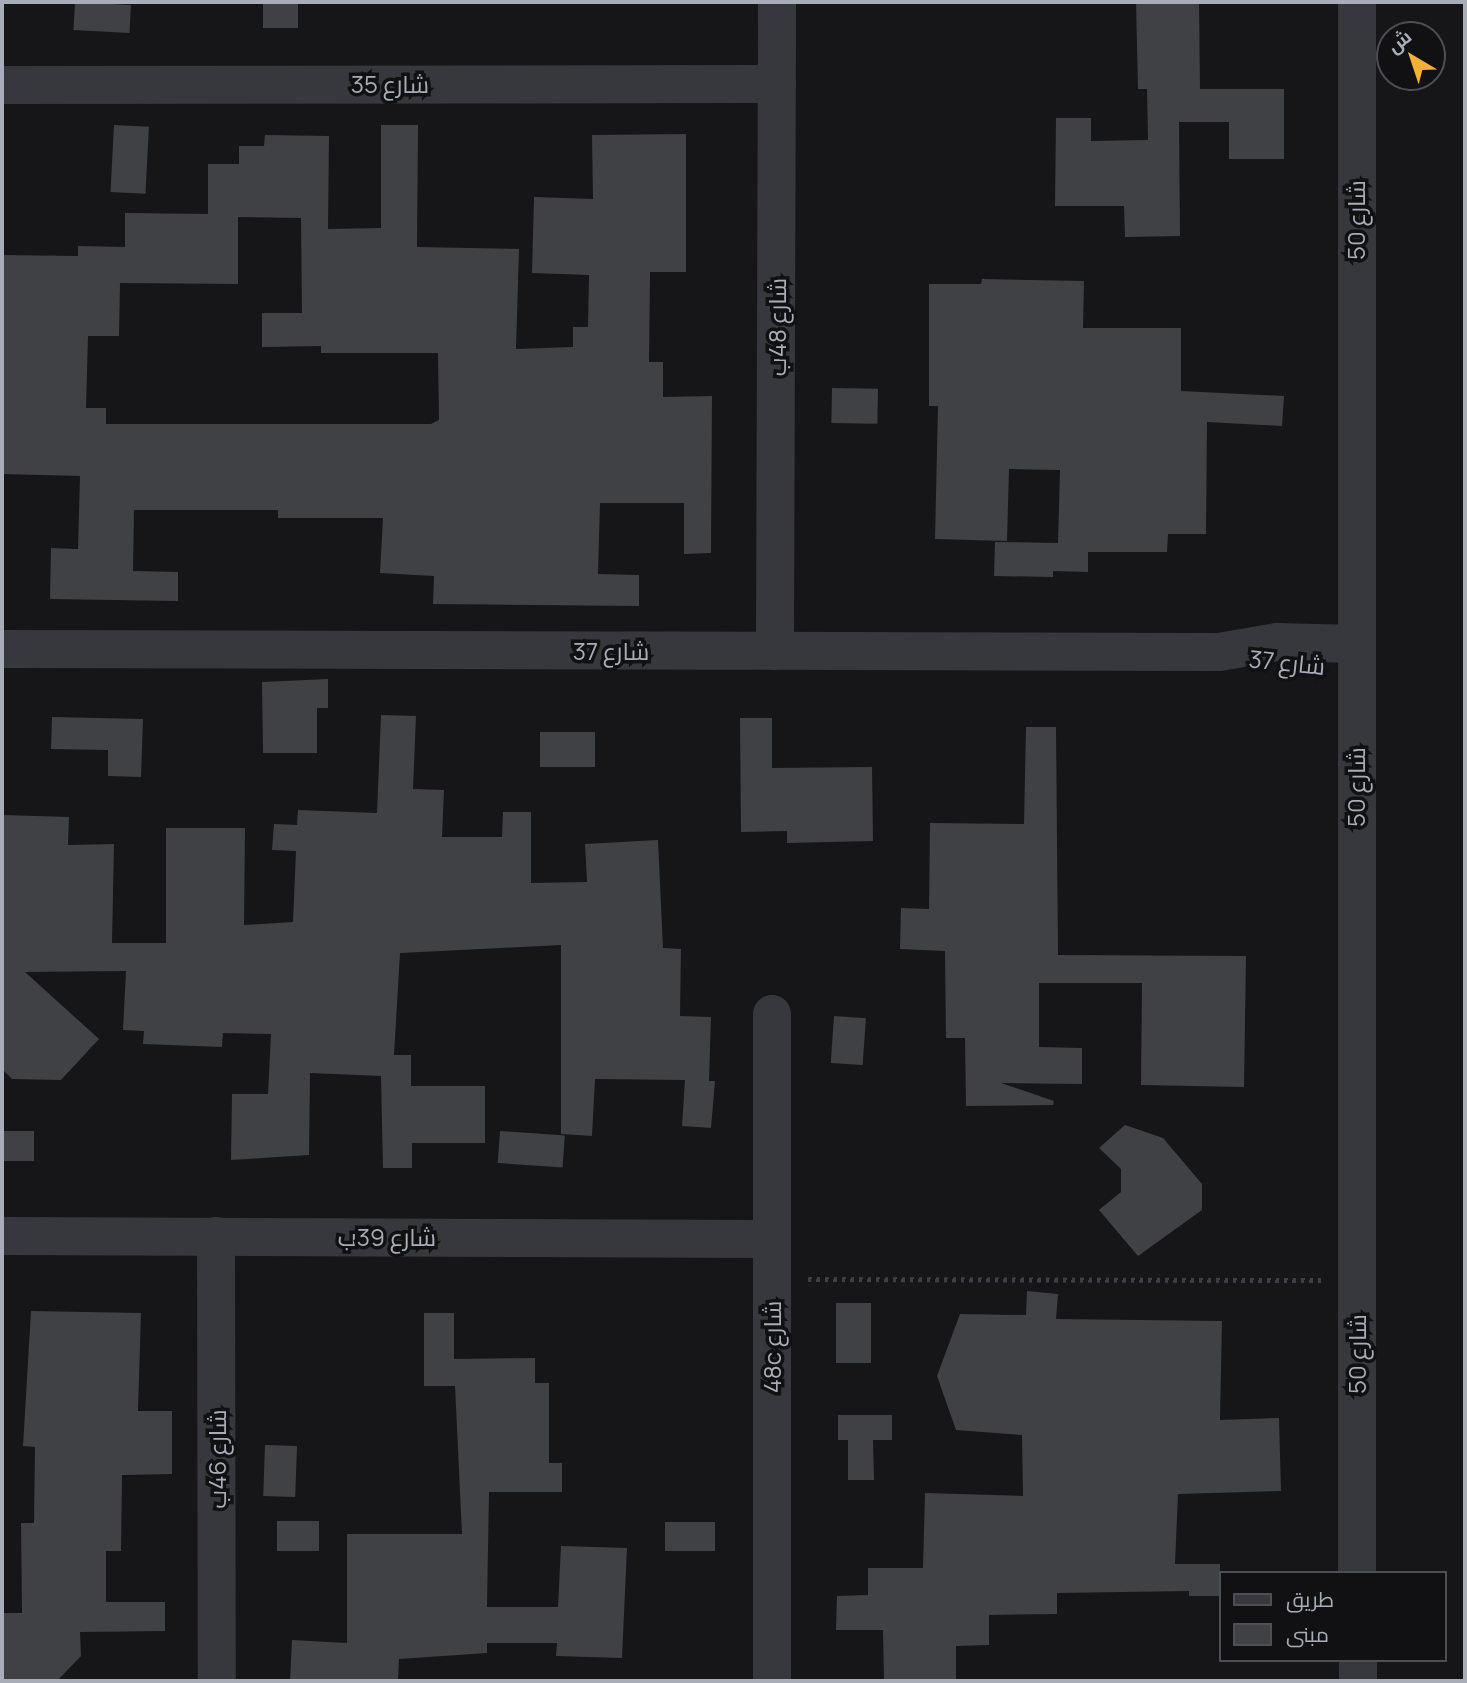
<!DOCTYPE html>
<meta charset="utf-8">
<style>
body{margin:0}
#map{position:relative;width:1467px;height:1683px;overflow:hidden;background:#161618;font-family:Manrope,Cairo,sans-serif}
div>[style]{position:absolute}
.building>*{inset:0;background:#404145;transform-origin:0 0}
.path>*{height:4.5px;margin-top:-2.25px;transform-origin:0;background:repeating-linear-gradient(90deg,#3d3f44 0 3.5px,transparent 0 8.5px)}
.minor>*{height:38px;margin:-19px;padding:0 19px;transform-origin:19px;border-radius:19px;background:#37383d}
span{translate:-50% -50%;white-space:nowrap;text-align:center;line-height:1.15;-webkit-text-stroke:7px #111113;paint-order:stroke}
.street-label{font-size:24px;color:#a8adb8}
.frame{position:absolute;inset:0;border:4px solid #a8adb8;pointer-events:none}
.legend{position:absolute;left:1219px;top:1571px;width:228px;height:91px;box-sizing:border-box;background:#111113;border:2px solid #4d4f55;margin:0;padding:9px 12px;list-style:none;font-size:21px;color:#a8adb8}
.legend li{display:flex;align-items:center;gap:14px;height:35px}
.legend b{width:35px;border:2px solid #4d4f55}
.north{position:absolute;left:1376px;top:21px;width:70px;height:70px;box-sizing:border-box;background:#111113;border:2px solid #4d4f55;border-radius:50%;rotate:321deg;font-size:19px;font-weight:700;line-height:28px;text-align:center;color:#a8adb8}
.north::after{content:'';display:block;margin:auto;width:24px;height:32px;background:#f2b134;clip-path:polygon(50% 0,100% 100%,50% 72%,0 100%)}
</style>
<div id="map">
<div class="building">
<i style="left:75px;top:2px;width:56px;height:28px;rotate:3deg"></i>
<i style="left:263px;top:2px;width:35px;height:26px"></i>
<i style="clip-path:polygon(1136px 2px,1199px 2px,1200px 89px,1284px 89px,1284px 159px,1229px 159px,1229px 122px,1179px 122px,1180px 236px,1125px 237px,1124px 206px,1055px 206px,1056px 118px,1091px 118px,1091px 141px,1148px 140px,1147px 89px,1138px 89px)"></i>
<i style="left:114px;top:125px;width:35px;height:67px;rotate:3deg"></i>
<i style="clip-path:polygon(evenodd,381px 125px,418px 125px,417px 247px,519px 249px,516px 349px,573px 347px,573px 327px,588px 327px,589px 275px,532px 273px,534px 197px,593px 199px,592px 135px,686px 134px,686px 272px,650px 272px,649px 362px,663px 362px,663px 397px,712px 396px,711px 553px,684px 554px,684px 503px,600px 503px,598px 574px,639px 575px,639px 606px,433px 604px,434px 576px,380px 573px,383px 518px,278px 518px,278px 510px,134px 510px,133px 571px,178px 572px,178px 601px,50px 599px,51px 548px,78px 549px,80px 476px,2px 474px,2px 255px,78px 256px,78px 246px,125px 247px,125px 213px,208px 214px,208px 164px,239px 164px,239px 146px,264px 146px,265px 135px,329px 136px,328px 229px,381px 228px,381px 125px,238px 217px,301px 218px,302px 313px,262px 313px,262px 347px,321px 346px,321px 353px,438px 353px,439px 420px,431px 424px,106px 424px,106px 408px,86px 408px,88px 336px,119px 336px,120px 283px,238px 284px,238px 217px)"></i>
<i style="clip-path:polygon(982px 279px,1084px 281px,1083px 328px,1181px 328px,1181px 391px,1284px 396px,1282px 426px,1207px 422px,1206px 534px,1168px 534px,1167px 552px,1088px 552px,1088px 572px,1053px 571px,1053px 577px,994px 576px,995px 542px,1058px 543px,1060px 470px,1009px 469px,1007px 541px,935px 539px,938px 406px,929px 406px,929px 284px,981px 284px)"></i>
<i style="left:832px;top:388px;width:46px;height:35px;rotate:1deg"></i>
<i style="clip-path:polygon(328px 679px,328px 708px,317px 708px,317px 753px,263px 753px,262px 682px)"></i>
<i style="clip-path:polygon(381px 715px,416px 716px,413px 789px,444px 790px,442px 837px,502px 837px,503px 812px,531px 812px,531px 883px,587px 882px,585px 844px,658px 840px,663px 948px,681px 949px,680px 1016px,711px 1017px,709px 1081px,699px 1081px,715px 1081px,711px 1128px,682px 1126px,685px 1080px,595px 1079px,592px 1136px,561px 1134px,561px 945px,400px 953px,394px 1055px,411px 1055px,411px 1086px,485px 1086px,485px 1143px,412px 1143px,412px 1168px,383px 1168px,381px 1076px,310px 1073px,309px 1155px,231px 1160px,232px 1094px,268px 1094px,271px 1034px,223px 1033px,222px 1047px,143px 1044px,144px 1031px,123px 1030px,126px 971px,25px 972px,99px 1039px,61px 1080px,12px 1079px,2px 1069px,2px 815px,69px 817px,68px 845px,114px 844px,112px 943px,166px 943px,166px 828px,245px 828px,244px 925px,293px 922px,296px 851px,272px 850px,274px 824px,297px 825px,298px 810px,377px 813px)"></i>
<i style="clip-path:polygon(52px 717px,143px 719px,141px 777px,108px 776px,108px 750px,51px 749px)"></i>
<i style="clip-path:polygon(740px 718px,772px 718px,772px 768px,872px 767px,873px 841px,787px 843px,787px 831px,741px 832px)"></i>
<i style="clip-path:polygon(1026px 727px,1056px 727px,1058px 955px,1246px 956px,1244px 1087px,1141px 1085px,1142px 983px,1039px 983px,1039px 1047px,1082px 1048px,1082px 1084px,1001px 1083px,1054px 1101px,1053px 1105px,966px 1106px,965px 1038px,946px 1038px,945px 951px,900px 949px,901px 908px,929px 909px,930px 823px,1024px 824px)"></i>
<i style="left:540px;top:732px;width:55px;height:35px"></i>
<i style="left:834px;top:1016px;width:32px;height:47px;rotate:4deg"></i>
<i style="clip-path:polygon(1125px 1125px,1163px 1138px,1202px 1184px,1202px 1210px,1138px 1256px,1099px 1210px,1121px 1192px,1121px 1169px,1099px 1148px)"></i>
<i style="left:2px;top:1131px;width:32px;height:30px"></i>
<i style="left:500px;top:1131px;width:65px;height:32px;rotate:4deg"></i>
<i style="clip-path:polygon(1027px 1291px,1058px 1294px,1056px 1319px,1222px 1321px,1220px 1420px,1279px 1418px,1281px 1491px,1178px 1494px,1175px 1564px,1220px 1564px,1220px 1596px,1189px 1596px,1189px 1591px,1057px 1593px,1057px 1614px,989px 1615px,989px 1645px,956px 1646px,956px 1681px,884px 1681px,883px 1630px,836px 1630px,837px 1596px,868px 1595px,868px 1568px,923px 1568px,925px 1493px,1023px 1496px,1022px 1435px,956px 1430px,937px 1376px,960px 1314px,1026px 1315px)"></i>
<i style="left:836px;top:1303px;width:35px;height:60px"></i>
<i style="clip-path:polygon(31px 1311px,141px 1313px,138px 1411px,172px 1411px,172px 1474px,122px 1475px,121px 1551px,106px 1551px,106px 1602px,165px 1602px,165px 1631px,80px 1632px,81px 1656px,57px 1681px,2px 1681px,2px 1613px,22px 1613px,21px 1523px,34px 1523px,35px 1447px,23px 1446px)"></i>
<i style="clip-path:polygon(424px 1313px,454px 1313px,454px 1359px,535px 1358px,535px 1383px,549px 1383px,549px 1463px,562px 1463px,562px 1492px,489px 1492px,487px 1607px,558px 1607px,561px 1546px,627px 1548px,622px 1658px,556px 1656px,557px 1643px,487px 1643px,487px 1653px,399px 1659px,398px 1681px,290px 1681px,292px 1640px,347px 1643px,347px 1534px,462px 1534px,455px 1386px,424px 1386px)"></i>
<i style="clip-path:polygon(838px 1415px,892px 1415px,892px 1440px,873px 1440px,874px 1480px,848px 1480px,848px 1440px,838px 1440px)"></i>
<i style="left:265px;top:1445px;width:32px;height:51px;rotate:2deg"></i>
<i style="left:277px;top:1521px;width:42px;height:30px"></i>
<i style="left:665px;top:1522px;width:50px;height:29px"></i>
</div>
<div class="path">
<i style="left:808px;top:1279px;width:513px;rotate:0.11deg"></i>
</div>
<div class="minor">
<i style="left:1357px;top:2px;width:1571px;rotate:90deg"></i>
<i style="left:2px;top:85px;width:775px;rotate:-0.07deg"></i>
<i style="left:2px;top:649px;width:1217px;rotate:0.14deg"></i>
<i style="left:1219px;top:652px;width:59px;rotate:-9.8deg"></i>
<i style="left:1277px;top:642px;width:78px;rotate:1.5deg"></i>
<i style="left:775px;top:651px;width:649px;rotate:-89.82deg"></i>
<i style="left:2px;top:1236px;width:770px;rotate:0.22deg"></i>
<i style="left:216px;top:1236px;width:445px;rotate:89.9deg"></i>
<i style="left:1358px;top:1660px;width:21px;rotate:90deg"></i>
<i style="left:772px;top:1681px;width:667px;rotate:-90deg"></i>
</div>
<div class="street-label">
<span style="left:390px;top:84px">شارع 35</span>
<span style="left:1356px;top:220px;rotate:-90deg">شارع 50</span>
<span style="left:777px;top:327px;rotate:-90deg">شارع 48ب</span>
<span style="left:611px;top:651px">شارع 37</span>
<span style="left:1287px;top:662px;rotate:6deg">شارع 37</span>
<span style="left:1356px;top:787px;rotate:-90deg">شارع 50</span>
<span style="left:387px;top:1237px">شارع 39ب</span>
<span style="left:772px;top:1347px;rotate:-90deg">48c شارع</span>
<span style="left:1357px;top:1354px;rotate:-90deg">شارع 50</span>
<span style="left:217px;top:1459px;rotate:-90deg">شارع 46ب</span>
</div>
<div class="frame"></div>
<ul class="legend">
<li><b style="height:9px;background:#37383d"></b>طريق</li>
<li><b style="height:19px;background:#404145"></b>مبنى</li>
</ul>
<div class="north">ش</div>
</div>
